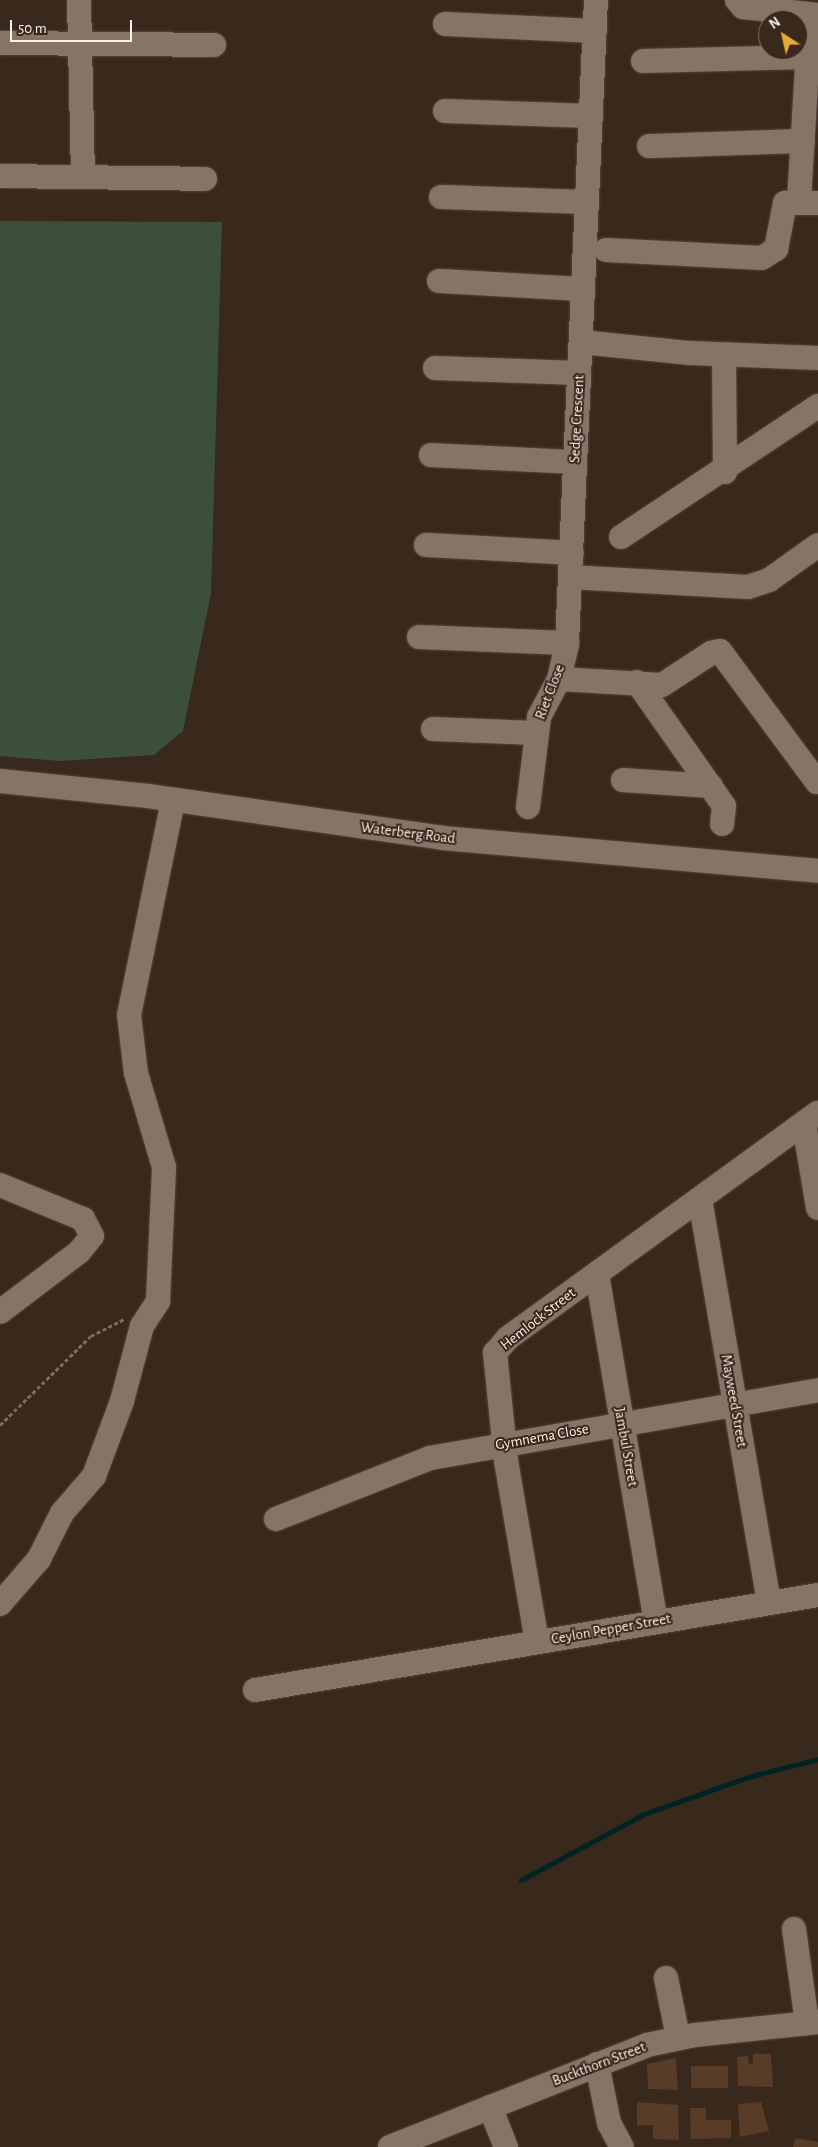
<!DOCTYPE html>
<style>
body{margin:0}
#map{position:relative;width:818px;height:2147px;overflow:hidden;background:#39281c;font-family:"Alegreya Sans",sans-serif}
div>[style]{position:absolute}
.green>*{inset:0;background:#3c4f3a}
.stream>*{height:5px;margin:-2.5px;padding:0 2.5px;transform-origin:2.5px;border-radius:2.5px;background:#002323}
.building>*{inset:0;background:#593c27;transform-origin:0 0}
.path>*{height:3px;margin-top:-1.5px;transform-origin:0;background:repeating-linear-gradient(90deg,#7c6d62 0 4px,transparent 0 6.5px)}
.roads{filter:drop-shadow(0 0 1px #55473d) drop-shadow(0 0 1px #55473d)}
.minor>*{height:24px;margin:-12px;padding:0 12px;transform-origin:12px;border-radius:12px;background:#887466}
span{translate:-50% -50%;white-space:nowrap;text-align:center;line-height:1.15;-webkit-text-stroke:4px #39281c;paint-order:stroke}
.street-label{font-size:15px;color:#fdf2ea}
.north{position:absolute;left:758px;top:10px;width:50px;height:50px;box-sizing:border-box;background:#39281c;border:1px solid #87796e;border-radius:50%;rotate:325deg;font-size:14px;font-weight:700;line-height:20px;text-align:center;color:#fdf2ea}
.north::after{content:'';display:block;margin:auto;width:18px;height:22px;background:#e9ab38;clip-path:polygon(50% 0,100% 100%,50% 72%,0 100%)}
.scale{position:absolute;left:10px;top:20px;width:122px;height:22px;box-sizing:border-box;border:2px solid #fdf2ea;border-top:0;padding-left:6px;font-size:15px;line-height:18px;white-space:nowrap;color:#fdf2ea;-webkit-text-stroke:4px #39281c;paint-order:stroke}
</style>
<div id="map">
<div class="green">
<i style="clip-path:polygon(0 221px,222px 222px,211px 593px,183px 731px,154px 755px,59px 761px,0 756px)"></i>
</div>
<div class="stream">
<i style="left:521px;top:1880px;width:140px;rotate:-28.2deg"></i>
<i style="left:644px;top:1814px;width:110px;rotate:-19.6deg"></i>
<i style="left:748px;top:1777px;width:72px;rotate:-14.4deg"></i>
</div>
<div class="building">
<i style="clip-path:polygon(753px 2054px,771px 2054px,773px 2087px,738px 2086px,737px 2057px,748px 2056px,749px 2064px,753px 2064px)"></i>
<i style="clip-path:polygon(676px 2058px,678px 2090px,648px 2089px,647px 2064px)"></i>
<i style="left:691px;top:2066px;width:37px;height:22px"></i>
<i style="clip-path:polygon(637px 2102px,678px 2105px,679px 2140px,653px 2139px,653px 2125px,637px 2126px)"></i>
<i style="clip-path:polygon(761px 2102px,769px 2131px,740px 2137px,738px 2104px)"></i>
<i style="clip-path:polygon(690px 2108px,706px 2108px,706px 2120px,731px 2120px,731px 2138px,691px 2139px)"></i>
<i style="clip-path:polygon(795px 2138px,818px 2142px,818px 2147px,793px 2147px)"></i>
</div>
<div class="path">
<i style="left:0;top:1425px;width:127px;rotate:-44.4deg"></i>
<i style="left:91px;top:1336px;width:37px;rotate:-27deg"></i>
</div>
<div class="roads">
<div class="minor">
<i style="left:79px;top:0;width:177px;rotate:88.7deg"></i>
<i style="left:737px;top:0;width:9px;rotate:49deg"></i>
<i style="left:743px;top:7px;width:75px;rotate:6.1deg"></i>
<i style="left:445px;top:24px;width:150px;rotate:2.7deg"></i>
<i style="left:0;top:43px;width:214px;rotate:0.5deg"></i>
<i style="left:643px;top:61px;width:165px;rotate:-1.4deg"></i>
<i style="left:445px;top:111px;width:146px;rotate:2deg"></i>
<i style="left:649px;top:146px;width:154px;rotate:-1.9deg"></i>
<i style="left:0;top:176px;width:205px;rotate:0.8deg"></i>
<i style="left:441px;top:197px;width:146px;rotate:2deg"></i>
<i style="left:799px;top:201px;width:150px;rotate:-86.6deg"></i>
<i style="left:808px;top:51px;width:32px;rotate:-72deg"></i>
<i style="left:606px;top:250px;width:156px;rotate:2.9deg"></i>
<i style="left:762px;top:258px;width:17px;rotate:-33deg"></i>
<i style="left:776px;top:249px;width:47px;rotate:-78.9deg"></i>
<i style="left:785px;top:203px;width:33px"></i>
<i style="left:439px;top:281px;width:144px;rotate:3.2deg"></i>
<i style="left:581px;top:342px;width:110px;rotate:5.8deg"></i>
<i style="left:690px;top:353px;width:128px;rotate:2.2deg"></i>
<i style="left:724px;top:355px;width:117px;rotate:89.5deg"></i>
<i style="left:435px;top:368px;width:144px;rotate:2deg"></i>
<i style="left:431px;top:455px;width:144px;rotate:2.8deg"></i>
<i style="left:621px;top:537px;width:237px;rotate:-33.6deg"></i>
<i style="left:426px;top:545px;width:146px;rotate:3.1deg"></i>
<i style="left:570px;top:577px;width:178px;rotate:3.2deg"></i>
<i style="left:748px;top:587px;width:22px;rotate:-18deg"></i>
<i style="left:769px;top:580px;width:60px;rotate:-35.5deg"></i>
<i style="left:419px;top:637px;width:148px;rotate:2.3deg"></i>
<i style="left:559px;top:679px;width:103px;rotate:3.3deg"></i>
<i style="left:662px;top:685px;width:59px;rotate:-33.1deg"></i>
<i style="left:711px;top:653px;width:9px;rotate:-13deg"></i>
<i style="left:720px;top:651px;width:163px;rotate:53.5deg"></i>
<i style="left:637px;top:682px;width:151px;rotate:54.9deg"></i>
<i style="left:724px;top:806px;width:18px;rotate:96deg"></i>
<i style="left:433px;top:729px;width:103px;rotate:2.2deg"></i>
<i style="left:623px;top:780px;width:88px;rotate:3.9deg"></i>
<i style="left:0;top:781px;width:149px;rotate:5.8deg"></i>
<i style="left:148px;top:796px;width:298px;rotate:8.1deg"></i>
<i style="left:443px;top:838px;width:376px;rotate:5deg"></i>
<i style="left:528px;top:807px;width:91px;rotate:-83deg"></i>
<i style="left:539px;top:717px;width:43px;rotate:-62.2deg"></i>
<i style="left:559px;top:679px;width:37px;rotate:-77deg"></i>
<i style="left:567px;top:643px;width:644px;rotate:-87.42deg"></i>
<i style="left:804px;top:1124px;width:85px;rotate:80.5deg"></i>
<i style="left:0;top:1185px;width:90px;rotate:22.3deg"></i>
<i style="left:83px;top:1219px;width:19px;rotate:62deg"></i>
<i style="left:92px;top:1236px;width:21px;rotate:129deg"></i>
<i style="left:79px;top:1252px;width:99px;rotate:142.8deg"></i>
<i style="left:700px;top:1199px;width:409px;rotate:80.3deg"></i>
<i style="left:597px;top:1274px;width:352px;rotate:80.4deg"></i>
<i style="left:276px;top:1519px;width:166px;rotate:-21.6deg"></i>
<i style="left:430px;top:1458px;width:394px;rotate:-9.9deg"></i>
<i style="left:0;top:1604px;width:60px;rotate:-49.1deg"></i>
<i style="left:39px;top:1559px;width:51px;rotate:-63.4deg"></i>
<i style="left:62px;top:1513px;width:49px;rotate:-49.1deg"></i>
<i style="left:94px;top:1476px;width:80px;rotate:-69.5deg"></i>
<i style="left:122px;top:1401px;width:78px;rotate:-75.1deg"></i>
<i style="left:142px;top:1326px;width:30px;rotate:-57deg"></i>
<i style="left:158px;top:1301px;width:134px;rotate:-87.4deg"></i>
<i style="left:164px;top:1167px;width:98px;rotate:-106.6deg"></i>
<i style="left:136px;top:1073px;width:58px;rotate:-96.9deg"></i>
<i style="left:129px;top:1015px;width:219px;rotate:-78.4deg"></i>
<i style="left:537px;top:1642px;width:184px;rotate:-99.7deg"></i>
<i style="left:506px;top:1461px;width:109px;rotate:-95.8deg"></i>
<i style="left:495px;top:1353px;width:20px;rotate:-49deg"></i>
<i style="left:508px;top:1338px;width:383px;rotate:-36deg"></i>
<i style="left:255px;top:1690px;width:571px;rotate:-9.58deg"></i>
<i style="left:794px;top:1929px;width:95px;rotate:82.1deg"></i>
<i style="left:666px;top:1978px;width:60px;rotate:78.5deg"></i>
<i style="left:597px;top:2064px;width:60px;rotate:78.5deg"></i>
<i style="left:609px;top:2123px;width:27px;rotate:62deg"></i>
<i style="left:490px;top:2107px;width:43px;rotate:68.2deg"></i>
<i style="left:390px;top:2147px;width:277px;rotate:-21.6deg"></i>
<i style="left:647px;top:2045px;width:49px;rotate:-11.8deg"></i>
<i style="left:695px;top:2035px;width:124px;rotate:-6deg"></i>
</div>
</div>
<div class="street-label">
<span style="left:577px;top:419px;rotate:-87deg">Sedge Crescent</span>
<span style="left:550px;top:692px;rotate:-69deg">Riet Close</span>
<span style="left:408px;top:833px;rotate:7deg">Waterberg Road</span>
<span style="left:538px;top:1319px;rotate:-38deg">Hemlock Street</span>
<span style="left:734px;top:1401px;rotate:80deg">Mayweed Street</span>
<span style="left:542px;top:1437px;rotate:-10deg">Gymnema Close</span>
<span style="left:626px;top:1447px;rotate:80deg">Jambul Street</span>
<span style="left:611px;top:1629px;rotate:-10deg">Ceylon Pepper Street</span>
<span style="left:599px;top:2064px;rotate:-21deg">Buckthorn Street</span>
</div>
<div class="north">N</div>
<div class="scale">50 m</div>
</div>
